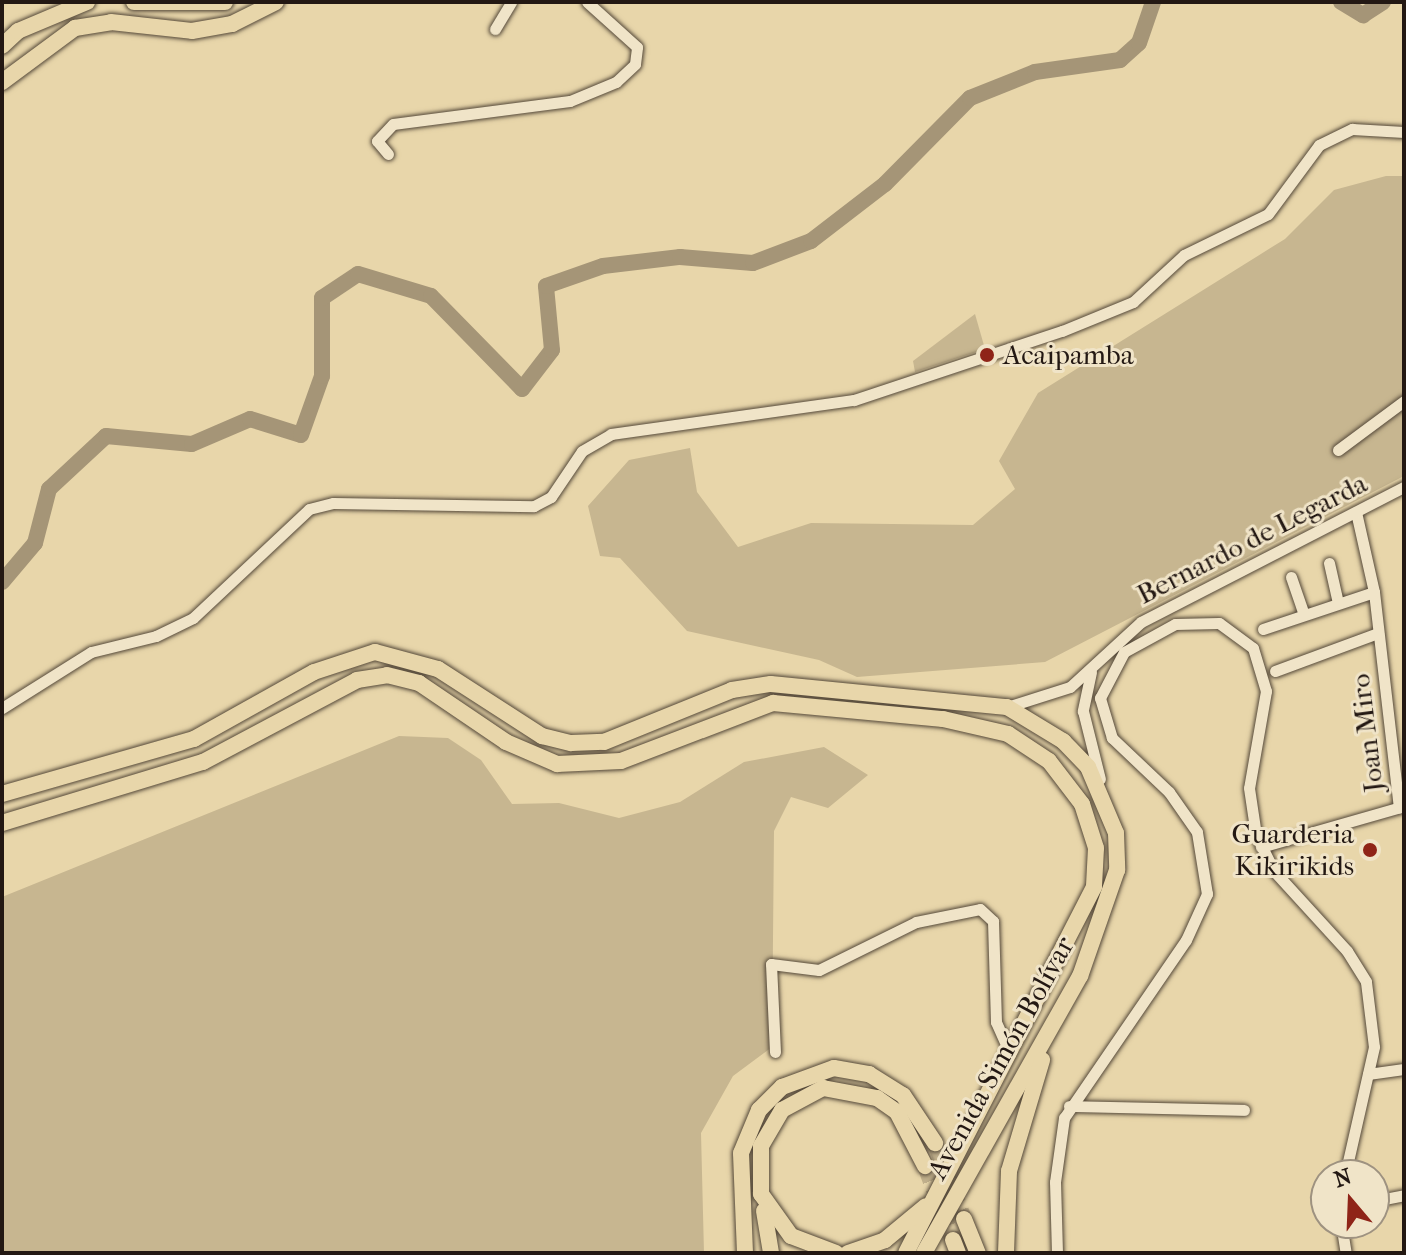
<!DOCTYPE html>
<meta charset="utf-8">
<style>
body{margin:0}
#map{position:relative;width:1406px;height:1255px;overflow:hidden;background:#e8d6aa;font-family:"IM FELL French Canon",serif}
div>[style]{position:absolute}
.green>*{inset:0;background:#c7b690}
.river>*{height:16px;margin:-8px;padding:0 8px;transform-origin:8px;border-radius:8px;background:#a59577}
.highway-tunnel>*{height:16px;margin-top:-8px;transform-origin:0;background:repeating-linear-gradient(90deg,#c1b08c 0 16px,transparent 0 24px)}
.roads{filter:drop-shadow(0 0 2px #544839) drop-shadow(0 0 2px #544839)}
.minor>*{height:11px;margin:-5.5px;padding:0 5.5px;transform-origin:5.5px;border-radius:5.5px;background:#f0e4c8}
.highway>*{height:16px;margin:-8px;padding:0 8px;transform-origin:8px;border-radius:8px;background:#e8d6aa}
.dots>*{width:22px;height:22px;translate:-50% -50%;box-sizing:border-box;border:4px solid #f0e4c8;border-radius:50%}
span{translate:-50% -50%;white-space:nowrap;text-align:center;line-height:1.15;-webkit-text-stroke:6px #f0e4c8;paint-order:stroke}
.poi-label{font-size:28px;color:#231813}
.left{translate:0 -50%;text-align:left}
.right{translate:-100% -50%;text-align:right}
.street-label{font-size:28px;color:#231813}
.frame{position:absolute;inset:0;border:4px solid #231813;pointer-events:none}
.north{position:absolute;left:1310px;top:1159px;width:80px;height:80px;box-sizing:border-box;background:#f0e4c8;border:2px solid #9e9280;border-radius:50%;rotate:341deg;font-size:22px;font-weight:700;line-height:32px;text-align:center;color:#231813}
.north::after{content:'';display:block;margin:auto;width:28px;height:36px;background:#8f2418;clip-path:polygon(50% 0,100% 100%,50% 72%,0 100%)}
</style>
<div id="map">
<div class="green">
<i style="clip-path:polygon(1386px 176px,1404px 176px,1404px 476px,1045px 662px,857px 677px,819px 660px,687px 631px,620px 558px,600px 556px,588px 506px,629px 460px,690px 448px,697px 492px,738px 547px,811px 523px,973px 525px,1015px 489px,999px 461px,1038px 393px,1285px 239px,1334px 190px)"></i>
<i style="clip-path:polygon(975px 314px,985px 349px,915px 372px,913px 361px)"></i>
<i style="clip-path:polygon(399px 736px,448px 738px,481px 760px,512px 804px,559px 803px,619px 818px,680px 802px,744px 762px,824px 747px,868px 775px,828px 808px,791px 797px,774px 831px,772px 1047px,733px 1076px,701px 1133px,704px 1253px,2px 1253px,2px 897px)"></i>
</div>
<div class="river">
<i style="left:1341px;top:2px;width:26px;rotate:31deg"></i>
<i style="left:1363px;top:15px;width:24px;rotate:-33deg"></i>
<i style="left:2px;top:582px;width:51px;rotate:-49.8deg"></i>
<i style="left:35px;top:543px;width:56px;rotate:-75.5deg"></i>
<i style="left:49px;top:489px;width:78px;rotate:-42.9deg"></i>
<i style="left:106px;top:436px;width:86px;rotate:5.3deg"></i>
<i style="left:192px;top:444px;width:63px;rotate:-23.3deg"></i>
<i style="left:250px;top:419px;width:53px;rotate:17.4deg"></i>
<i style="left:301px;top:435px;width:63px;rotate:-70.4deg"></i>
<i style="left:322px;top:376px;width:78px;rotate:-90deg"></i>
<i style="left:322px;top:298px;width:43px;rotate:-33.7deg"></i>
<i style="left:358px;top:274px;width:76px;rotate:16.8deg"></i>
<i style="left:431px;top:296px;width:130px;rotate:45.6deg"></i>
<i style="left:522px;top:389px;width:49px;rotate:-52.4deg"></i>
<i style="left:552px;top:350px;width:64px;rotate:-95.4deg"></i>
<i style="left:546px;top:286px;width:60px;rotate:-19.3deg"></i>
<i style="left:603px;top:266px;width:78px;rotate:-6.7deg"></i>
<i style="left:680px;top:257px;width:73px;rotate:4.7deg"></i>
<i style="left:753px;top:263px;width:62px;rotate:-20.8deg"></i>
<i style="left:811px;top:241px;width:93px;rotate:-37.6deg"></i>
<i style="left:885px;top:184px;width:121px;rotate:-45.3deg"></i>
<i style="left:970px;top:98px;width:70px;rotate:-21.8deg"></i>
<i style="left:1035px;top:72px;width:86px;rotate:-8deg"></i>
<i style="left:1120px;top:60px;width:25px;rotate:-42deg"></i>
<i style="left:1139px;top:43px;width:43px;rotate:-71.1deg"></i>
</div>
<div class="highway-tunnel">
<i style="left:935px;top:1143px;width:81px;rotate:69.1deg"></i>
<i style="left:925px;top:1166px;width:79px;rotate:69.3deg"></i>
</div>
<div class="roads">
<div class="minor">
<i style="left:495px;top:29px;width:31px;rotate:-59deg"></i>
<i style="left:388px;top:154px;width:17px;rotate:-130deg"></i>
<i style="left:377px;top:141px;width:23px;rotate:-47deg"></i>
<i style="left:393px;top:124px;width:178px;rotate:-7.4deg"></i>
<i style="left:570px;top:101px;width:50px;rotate:-22.4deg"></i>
<i style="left:616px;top:82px;width:26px;rotate:-43deg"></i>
<i style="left:635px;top:64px;width:17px;rotate:-83deg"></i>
<i style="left:637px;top:47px;width:67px;rotate:-138deg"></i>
<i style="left:1338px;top:450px;width:82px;rotate:-36.6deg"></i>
<i style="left:1356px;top:512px;width:82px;rotate:77.3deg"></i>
<i style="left:1374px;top:592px;width:217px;rotate:83.4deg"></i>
<i style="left:1329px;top:563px;width:41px;rotate:77.3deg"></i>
<i style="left:1291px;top:577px;width:39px;rotate:71deg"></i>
<i style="left:1263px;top:629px;width:117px;rotate:-18.4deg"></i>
<i style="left:1275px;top:671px;width:110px;rotate:-20.3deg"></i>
<i style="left:1091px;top:672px;width:40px;rotate:102deg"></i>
<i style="left:1083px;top:711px;width:70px;rotate:76deg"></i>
<i style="left:1007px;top:707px;width:66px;rotate:-17.6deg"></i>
<i style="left:1070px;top:687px;width:96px;rotate:-42.5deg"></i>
<i style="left:1141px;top:622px;width:296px;rotate:-27.2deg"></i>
<i style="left:2px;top:708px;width:105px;rotate:-32.2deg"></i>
<i style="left:91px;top:652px;width:67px;rotate:-13.8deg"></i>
<i style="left:156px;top:636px;width:41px;rotate:-25.9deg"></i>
<i style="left:193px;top:618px;width:159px;rotate:-43.2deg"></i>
<i style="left:309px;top:509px;width:25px;rotate:-14deg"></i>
<i style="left:333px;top:503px;width:201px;rotate:0.9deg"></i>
<i style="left:534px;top:506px;width:19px;rotate:-28deg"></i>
<i style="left:551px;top:497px;width:55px;rotate:-56deg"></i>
<i style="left:582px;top:451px;width:34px;rotate:-30deg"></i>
<i style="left:611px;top:434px;width:245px;rotate:-8deg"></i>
<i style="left:854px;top:400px;width:219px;rotate:-18.4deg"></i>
<i style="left:1062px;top:331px;width:77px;rotate:-22.2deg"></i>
<i style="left:1133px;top:302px;width:69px;rotate:-42.7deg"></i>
<i style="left:1184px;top:255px;width:93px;rotate:-26deg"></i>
<i style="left:1268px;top:214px;width:86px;rotate:-53.5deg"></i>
<i style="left:1319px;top:145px;width:37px;rotate:-26deg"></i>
<i style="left:1352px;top:129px;width:52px;rotate:3.3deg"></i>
<i style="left:1261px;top:847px;width:149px;rotate:-16deg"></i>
<i style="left:775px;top:1052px;width:88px;rotate:-92.6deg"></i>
<i style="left:771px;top:964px;width:48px;rotate:7.1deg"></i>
<i style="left:819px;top:970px;width:108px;rotate:-26.3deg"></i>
<i style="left:916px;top:922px;width:65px;rotate:-11.5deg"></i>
<i style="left:980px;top:909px;width:18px;rotate:43deg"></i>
<i style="left:993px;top:921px;width:101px;rotate:88.3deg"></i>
<i style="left:996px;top:1022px;width:35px;rotate:66deg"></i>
<i style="left:1368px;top:1074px;width:36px;rotate:-8deg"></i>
<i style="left:1069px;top:1106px;width:175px;rotate:1.3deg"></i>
<i style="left:1374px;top:1201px;width:31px;rotate:-11deg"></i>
<i style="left:1341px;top:1223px;width:30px;rotate:81deg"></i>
<i style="left:1057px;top:1253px;width:71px;rotate:-91.6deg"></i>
<i style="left:1055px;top:1182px;width:65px;rotate:-82deg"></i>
<i style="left:1064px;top:1118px;width:216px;rotate:-55.6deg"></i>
<i style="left:1186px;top:940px;width:51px;rotate:-65.5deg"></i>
<i style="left:1207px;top:894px;width:63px;rotate:-99.2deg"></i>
<i style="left:1197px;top:832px;width:49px;rotate:-125deg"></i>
<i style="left:1169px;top:792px;width:79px;rotate:-136.5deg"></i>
<i style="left:1112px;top:738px;width:42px;rotate:-106.7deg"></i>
<i style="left:1100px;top:698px;width:52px;rotate:-62.4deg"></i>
<i style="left:1124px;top:652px;width:58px;rotate:-28.8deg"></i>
<i style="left:1175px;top:624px;width:44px;rotate:-1.3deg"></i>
<i style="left:1219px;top:623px;width:42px;rotate:36.3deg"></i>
<i style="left:1253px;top:648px;width:45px;rotate:73.2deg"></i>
<i style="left:1266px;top:691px;width:98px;rotate:99.9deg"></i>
<i style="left:1249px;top:788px;width:48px;rotate:81.5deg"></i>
<i style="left:1256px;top:835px;width:40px;rotate:63.4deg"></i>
<i style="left:1274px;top:871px;width:108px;rotate:47.6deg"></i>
<i style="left:1347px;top:951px;width:36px;rotate:58deg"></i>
<i style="left:1366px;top:982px;width:65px;rotate:83deg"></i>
<i style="left:1374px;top:1047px;width:131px;rotate:102.8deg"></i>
</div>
<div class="highway">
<i style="left:134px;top:2px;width:91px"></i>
<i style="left:2px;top:46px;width:22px;rotate:-43deg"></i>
<i style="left:18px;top:31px;width:75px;rotate:-22.8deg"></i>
<i style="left:2px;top:82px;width:91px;rotate:-36.5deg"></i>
<i style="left:75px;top:28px;width:36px;rotate:-9deg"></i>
<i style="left:111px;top:22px;width:81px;rotate:6.3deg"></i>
<i style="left:192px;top:31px;width:41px;rotate:-9.9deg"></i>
<i style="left:232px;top:24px;width:49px;rotate:-26.6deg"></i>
<i style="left:2px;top:794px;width:200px;rotate:-16deg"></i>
<i style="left:194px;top:739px;width:137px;rotate:-29.2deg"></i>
<i style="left:314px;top:672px;width:64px;rotate:-18.2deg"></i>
<i style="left:375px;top:652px;width:65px;rotate:15.1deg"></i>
<i style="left:438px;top:669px;width:124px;rotate:32.8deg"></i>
<i style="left:542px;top:736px;width:30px;rotate:14deg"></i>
<i style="left:571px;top:743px;width:33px;rotate:-2deg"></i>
<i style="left:604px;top:742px;width:138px;rotate:-22.1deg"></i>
<i style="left:732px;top:690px;width:39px;rotate:-9deg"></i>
<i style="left:771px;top:684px;width:237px;rotate:5.6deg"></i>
<i style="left:1007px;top:707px;width:66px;rotate:31.3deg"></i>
<i style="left:1063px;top:741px;width:36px;rotate:46deg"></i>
<i style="left:1088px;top:767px;width:72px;rotate:67deg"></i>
<i style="left:1116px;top:833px;width:37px;rotate:88deg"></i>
<i style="left:1117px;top:870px;width:112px;rotate:109.2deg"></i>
<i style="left:1080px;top:976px;width:318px;rotate:119.4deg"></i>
<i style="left:2px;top:823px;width:210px;rotate:-16.9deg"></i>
<i style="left:203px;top:762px;width:174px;rotate:-28deg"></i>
<i style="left:357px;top:680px;width:30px;rotate:-9deg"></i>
<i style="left:387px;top:675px;width:33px;rotate:14deg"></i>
<i style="left:419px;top:683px;width:105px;rotate:34.1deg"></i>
<i style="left:506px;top:742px;width:56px;rotate:23.3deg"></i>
<i style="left:557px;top:764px;width:64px;rotate:-2.7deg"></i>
<i style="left:621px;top:761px;width:163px;rotate:-20.9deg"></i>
<i style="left:773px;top:703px;width:171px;rotate:5.4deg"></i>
<i style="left:943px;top:719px;width:67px;rotate:13deg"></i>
<i style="left:1008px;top:734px;width:49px;rotate:33.4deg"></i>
<i style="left:1049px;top:761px;width:54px;rotate:52.5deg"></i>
<i style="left:1082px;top:804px;width:46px;rotate:72.3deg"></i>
<i style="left:1096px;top:848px;width:39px;rotate:93deg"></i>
<i style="left:1094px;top:887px;width:411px;rotate:117.2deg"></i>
<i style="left:764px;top:1211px;width:43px;rotate:80.5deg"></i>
<i style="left:964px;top:1219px;width:37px;rotate:68deg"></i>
<i style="left:953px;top:1240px;width:14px;rotate:69deg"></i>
<i style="left:745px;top:1253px;width:100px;rotate:-92.3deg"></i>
<i style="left:741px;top:1153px;width:47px;rotate:-67.3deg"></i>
<i style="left:759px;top:1110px;width:33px;rotate:-45deg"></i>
<i style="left:782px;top:1087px;width:55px;rotate:-20.1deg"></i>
<i style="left:834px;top:1068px;width:36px;rotate:10deg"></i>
<i style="left:869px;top:1074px;width:40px;rotate:32deg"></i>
<i style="left:903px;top:1095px;width:58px;rotate:56.3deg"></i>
<i style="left:836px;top:1253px;width:48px;rotate:-159.3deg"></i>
<i style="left:791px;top:1236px;width:52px;rotate:-125.5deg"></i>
<i style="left:761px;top:1194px;width:48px;rotate:-90deg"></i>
<i style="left:761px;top:1146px;width:42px;rotate:-59.7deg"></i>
<i style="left:782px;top:1110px;width:47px;rotate:-28.2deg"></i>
<i style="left:823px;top:1088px;width:55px;rotate:10.5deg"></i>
<i style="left:877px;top:1098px;width:24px;rotate:35deg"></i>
<i style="left:897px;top:1112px;width:61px;rotate:62.6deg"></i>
<i style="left:848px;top:1253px;width:39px;rotate:-19deg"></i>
<i style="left:885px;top:1240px;width:53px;rotate:-39.7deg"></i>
<i style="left:1006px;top:1253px;width:82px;rotate:-87.9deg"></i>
<i style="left:1009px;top:1171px;width:116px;rotate:-73.4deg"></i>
</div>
</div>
<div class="dots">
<i style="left:987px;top:355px;background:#8f2418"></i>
<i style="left:1370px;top:850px;background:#8f2418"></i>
</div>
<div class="poi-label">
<span class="left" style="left:1003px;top:355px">Acaipamba</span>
<span class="right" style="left:1354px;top:850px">Guarderia<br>Kikirikids</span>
</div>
<div class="street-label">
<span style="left:1252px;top:539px;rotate:-27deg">Bernardo de Legarda</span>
<span style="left:1367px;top:733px;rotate:-97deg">Joan Miro</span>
<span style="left:1001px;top:1058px;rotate:-61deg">Avenida Simón Bolívar</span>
</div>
<div class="frame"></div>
<div class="north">N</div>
</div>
